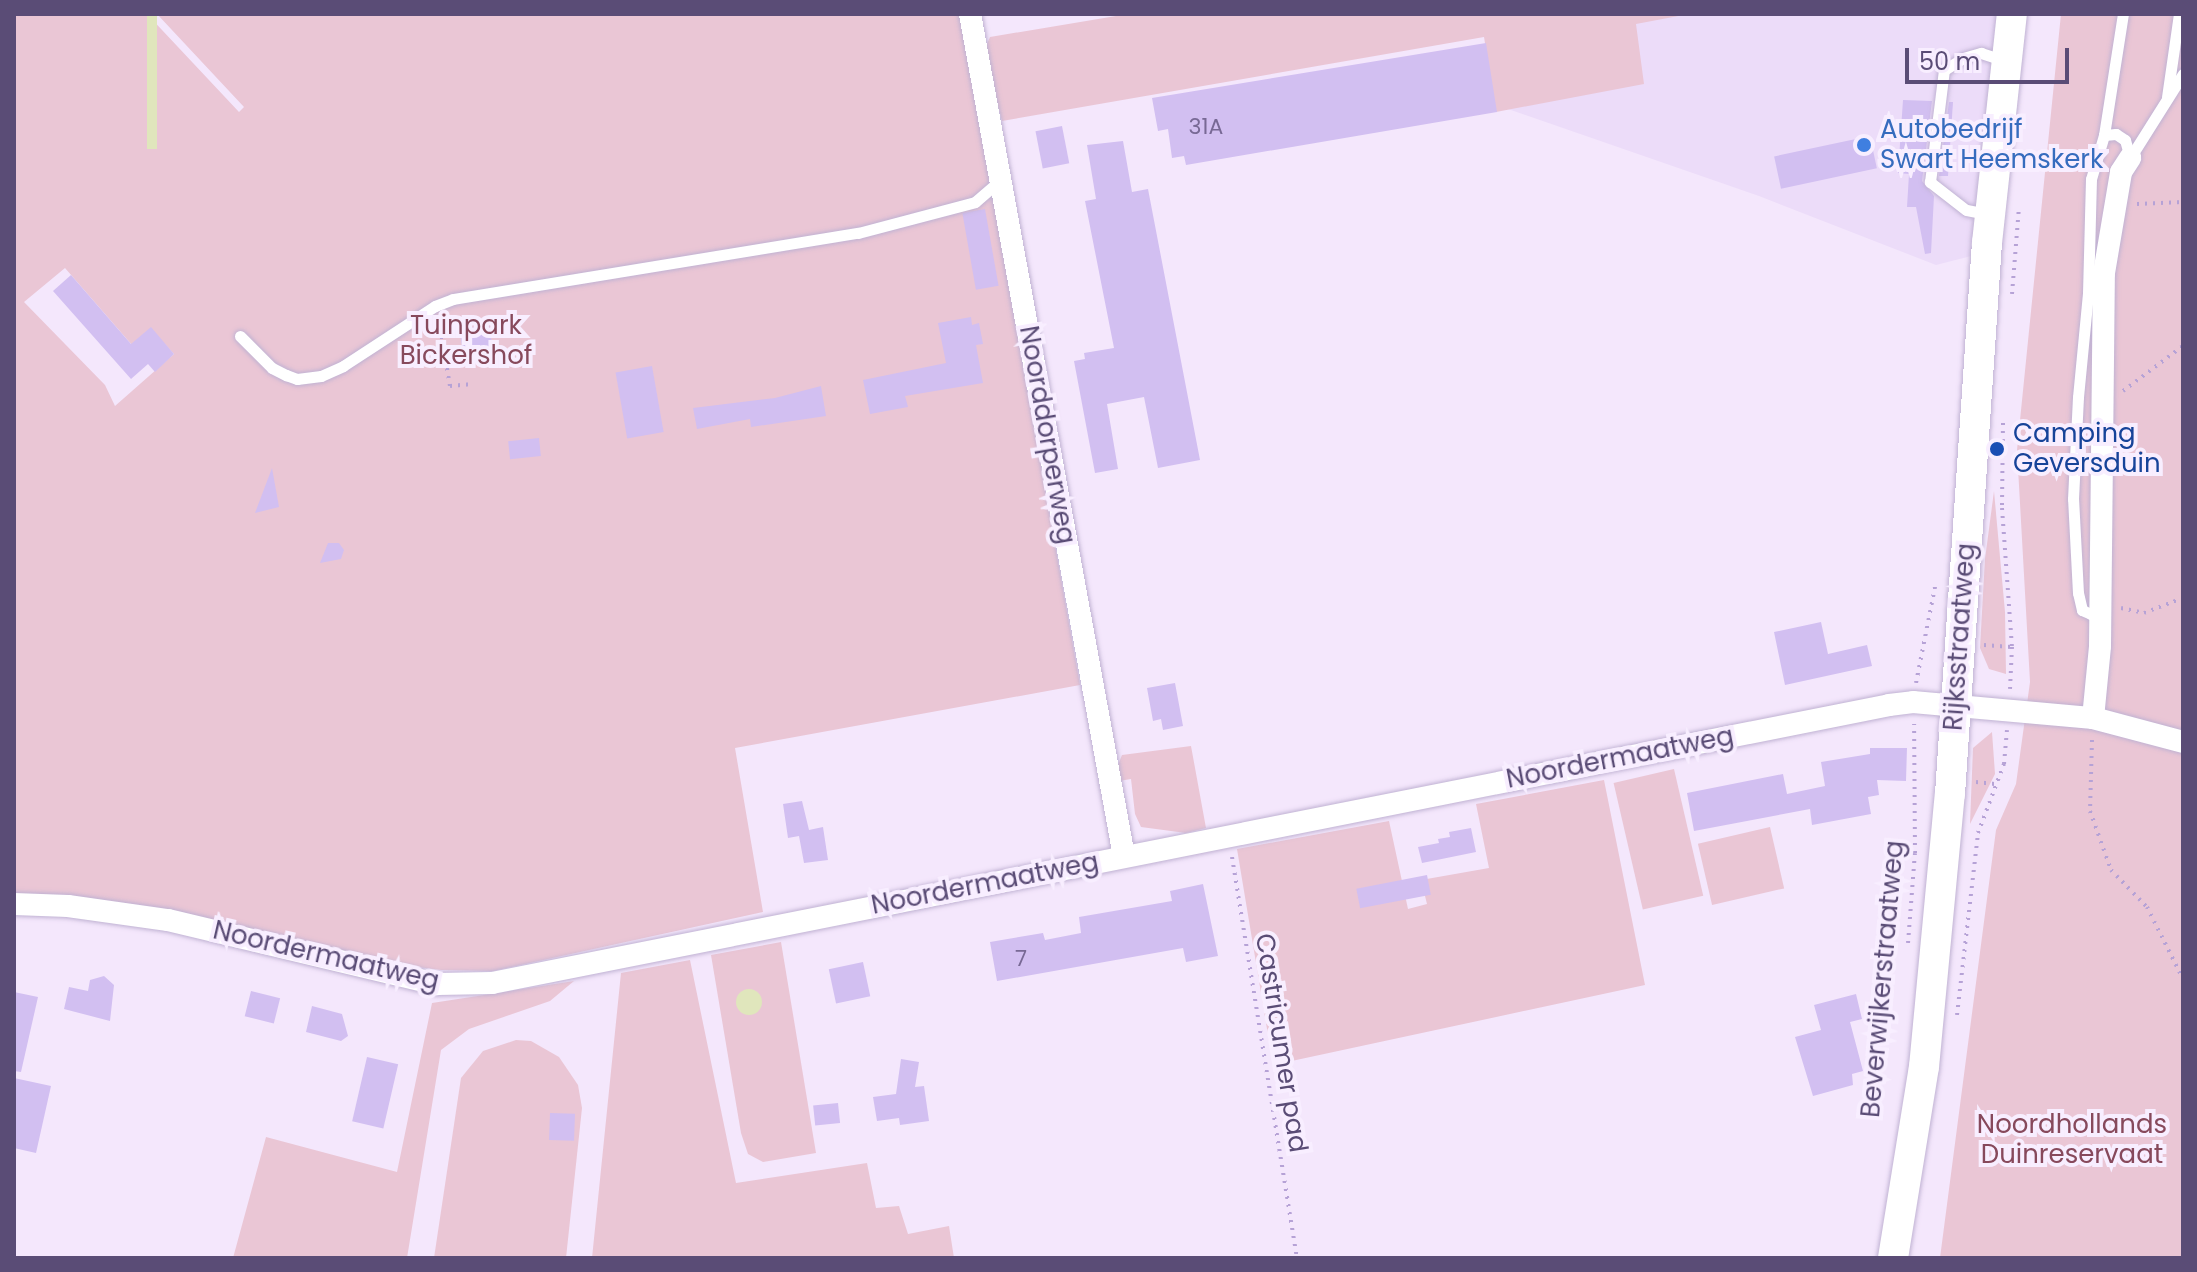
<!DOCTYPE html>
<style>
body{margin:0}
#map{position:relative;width:2197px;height:1272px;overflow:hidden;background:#f4e7fc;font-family:Poppins,sans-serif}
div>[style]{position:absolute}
.residential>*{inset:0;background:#ecdcf9}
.green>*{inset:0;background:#eac6d5;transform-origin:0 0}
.water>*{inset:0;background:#e0e6bc;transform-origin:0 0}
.round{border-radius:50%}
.building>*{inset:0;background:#d2bff1;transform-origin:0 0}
.path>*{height:4px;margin-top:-2px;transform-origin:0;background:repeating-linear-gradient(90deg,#b6a2d6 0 2px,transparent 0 8px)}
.roads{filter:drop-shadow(0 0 2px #c0b2d3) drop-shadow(0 0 2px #c0b2d3)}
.lane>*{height:11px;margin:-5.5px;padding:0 5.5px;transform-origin:5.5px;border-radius:5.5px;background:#fff}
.street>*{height:22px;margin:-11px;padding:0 11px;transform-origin:11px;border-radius:11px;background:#fff}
.secondary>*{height:30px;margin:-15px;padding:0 15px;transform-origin:15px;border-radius:15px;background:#fff}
.dots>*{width:22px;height:22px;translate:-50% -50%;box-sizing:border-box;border:4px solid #f8eeff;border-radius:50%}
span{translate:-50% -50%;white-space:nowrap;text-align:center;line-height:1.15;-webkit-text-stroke:8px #f8eeff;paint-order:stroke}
.number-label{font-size:22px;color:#786995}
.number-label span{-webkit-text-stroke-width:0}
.shop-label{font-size:26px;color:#366cbe}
.left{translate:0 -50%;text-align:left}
.park-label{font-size:26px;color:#87495c}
.transit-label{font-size:26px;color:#164399}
.street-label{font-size:26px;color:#5a4c76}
.frame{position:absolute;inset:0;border:16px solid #5a4c76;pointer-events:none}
.scale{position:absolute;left:1905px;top:48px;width:164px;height:36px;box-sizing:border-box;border:4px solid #5a4c76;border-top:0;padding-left:10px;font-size:24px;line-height:28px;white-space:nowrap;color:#5a4c76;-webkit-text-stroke:6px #f8eeff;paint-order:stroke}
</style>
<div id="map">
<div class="residential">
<i style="clip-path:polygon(1485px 14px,2006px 14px,1979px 254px,1936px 265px,1759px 196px,1508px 109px)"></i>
</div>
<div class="green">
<i style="clip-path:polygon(evenodd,14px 14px,147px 14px,239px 112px,244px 107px,157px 14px,960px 14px,1080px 685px,735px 748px,763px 912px,493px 971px,441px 970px,363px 960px,14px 897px,14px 14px,65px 268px,132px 345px,151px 329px,174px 354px,115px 406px,105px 385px,24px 302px,65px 268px)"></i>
<i style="clip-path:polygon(1128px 14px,1689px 14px,1636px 24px,1644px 84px,1496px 112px,1484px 37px,1002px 121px,984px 51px,990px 37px)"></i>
<i style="clip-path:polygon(2061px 14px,2183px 14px,2183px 1258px,1940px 1258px,1996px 830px,2016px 784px,2030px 682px,2017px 450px)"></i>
<i style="clip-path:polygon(1994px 491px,2005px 612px,2006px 674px,1989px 669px,1980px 648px,1985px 559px)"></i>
<i style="clip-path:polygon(1992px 732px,1995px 774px,1970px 824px,1973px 748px)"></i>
<i style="clip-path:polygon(1191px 746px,1206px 828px,1186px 833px,1141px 827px,1135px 814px,1131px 779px,1119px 781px,1118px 765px,1122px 755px)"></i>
<i style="left:1674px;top:769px;width:130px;height:62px;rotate:77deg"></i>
<i style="clip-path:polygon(1604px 780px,1645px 985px,1273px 1065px,1237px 849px,1389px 821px,1408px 909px,1427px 904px,1421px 880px,1489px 868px,1476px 804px)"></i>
<i style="left:1770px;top:827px;width:63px;height:74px;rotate:77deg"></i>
<i style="clip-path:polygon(781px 942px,816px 1153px,763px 1162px,748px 1154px,741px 1133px,711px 955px)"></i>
<i style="clip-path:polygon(690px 960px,736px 1183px,867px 1163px,876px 1208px,899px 1206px,908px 1234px,949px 1226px,954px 1258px,592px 1258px,621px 973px)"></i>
<i style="clip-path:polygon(574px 981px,550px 1001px,469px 1029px,441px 1050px,407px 1258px,233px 1258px,266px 1137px,397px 1172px,432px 1003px)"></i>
<i style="clip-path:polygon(516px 1040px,531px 1041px,559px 1057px,578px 1085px,582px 1108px,566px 1258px,434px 1258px,461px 1078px,483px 1051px)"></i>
</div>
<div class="water">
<i style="left:147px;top:14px;width:10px;height:135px"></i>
<i class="round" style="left:736px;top:989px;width:26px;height:26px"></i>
</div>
<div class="building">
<i style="clip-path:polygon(1486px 43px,1497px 112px,1186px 165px,1184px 156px,1172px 158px,1168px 129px,1158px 131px,1152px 98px)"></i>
<i style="clip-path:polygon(1903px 100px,1932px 101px,1922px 181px,1934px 196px,1931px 253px,1925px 254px,1916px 207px,1907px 207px,1909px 174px,1898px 173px)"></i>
<i style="clip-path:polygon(1949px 102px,1953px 102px,1948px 176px,1939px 176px)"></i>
<i style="left:1062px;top:126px;width:38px;height:27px;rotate:79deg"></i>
<i style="left:1870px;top:136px;width:33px;height:98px;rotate:78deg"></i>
<i style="clip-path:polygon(1123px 141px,1132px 192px,1148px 189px,1200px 460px,1158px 468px,1144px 397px,1107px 404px,1118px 469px,1095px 473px,1074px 361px,1085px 359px,1084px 353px,1114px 348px,1085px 201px,1096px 199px,1087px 145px)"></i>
<i style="left:985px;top:209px;width:78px;height:23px;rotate:80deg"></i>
<i style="clip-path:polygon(71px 275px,131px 344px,151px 327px,174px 354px,155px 372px,148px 364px,131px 379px,53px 291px)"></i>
<i style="clip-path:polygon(971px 317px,972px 325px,979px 323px,983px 344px,976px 345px,983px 383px,905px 396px,908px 407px,870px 414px,863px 380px,946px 363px,938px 323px)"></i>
<i style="left:489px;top:325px;width:25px;height:30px;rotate:81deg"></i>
<i style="left:652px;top:366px;width:67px;height:37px;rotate:80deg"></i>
<i style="clip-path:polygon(821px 386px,826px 416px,751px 427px,750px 419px,697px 429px,693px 408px,775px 398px)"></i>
<i style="left:539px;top:438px;width:18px;height:31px;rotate:84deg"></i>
<i style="clip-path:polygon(272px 468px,279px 507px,255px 513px)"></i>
<i style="clip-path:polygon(328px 543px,339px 543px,344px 550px,341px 559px,320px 563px)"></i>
<i style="clip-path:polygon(1821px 622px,1828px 654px,1867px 645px,1872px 666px,1785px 685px,1774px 632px)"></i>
<i style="clip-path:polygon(1175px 683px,1183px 726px,1163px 730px,1161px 719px,1153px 721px,1147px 688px)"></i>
<i style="clip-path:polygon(1870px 748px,1907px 748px,1906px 781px,1877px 780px,1879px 795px,1868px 797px,1871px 814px,1812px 825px,1810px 809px,1694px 831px,1687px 793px,1783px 774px,1787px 794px,1825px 786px,1821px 762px,1870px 754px)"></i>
<i style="clip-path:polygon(802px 801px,809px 830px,823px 827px,828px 860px,804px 863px,799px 836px,788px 838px,783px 804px)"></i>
<i style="clip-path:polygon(1471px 828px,1476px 852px,1422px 863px,1418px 847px,1439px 843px,1438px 839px,1450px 837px,1449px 832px)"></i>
<i style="left:1427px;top:875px;width:20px;height:72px;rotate:79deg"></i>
<i style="clip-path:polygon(1203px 884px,1218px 956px,1186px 962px,1183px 948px,997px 981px,990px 942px,1043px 933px,1045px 940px,1081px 933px,1079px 917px,1172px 901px,1170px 891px)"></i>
<i style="left:863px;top:962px;width:35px;height:35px;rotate:78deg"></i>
<i style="clip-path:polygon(104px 976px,114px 985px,110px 1021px,64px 1009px,69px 987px,88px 991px,90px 980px)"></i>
<i style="left:251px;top:991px;width:30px;height:26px;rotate:14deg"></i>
<i style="clip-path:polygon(14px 992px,38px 997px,21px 1072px,14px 1071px)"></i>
<i style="clip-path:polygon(1856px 994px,1862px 1019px,1850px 1022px,1863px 1071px,1852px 1074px,1853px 1085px,1813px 1096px,1795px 1037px,1821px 1030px,1814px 1005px)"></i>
<i style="clip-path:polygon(312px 1006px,342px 1014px,348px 1036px,341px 1041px,306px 1032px)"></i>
<i style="left:367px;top:1057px;width:32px;height:66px;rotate:13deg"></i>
<i style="clip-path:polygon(901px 1059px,919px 1062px,915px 1087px,924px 1086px,929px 1121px,900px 1125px,899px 1118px,877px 1121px,873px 1097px,896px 1094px)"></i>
<i style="clip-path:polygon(14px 1078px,51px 1086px,36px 1153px,14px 1148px)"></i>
<i style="left:838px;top:1103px;width:20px;height:25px;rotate:84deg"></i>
<i style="left:550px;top:1113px;width:25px;height:27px;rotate:2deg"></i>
</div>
<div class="path">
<i style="left:2137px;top:204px;width:46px;rotate:-2.5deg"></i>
<i style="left:2012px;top:294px;width:87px;rotate:-85.4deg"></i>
<i style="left:439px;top:321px;width:66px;rotate:80.4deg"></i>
<i style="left:450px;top:386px;width:23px;rotate:-5deg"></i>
<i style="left:2123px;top:391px;width:75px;rotate:-36.9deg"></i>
<i style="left:2003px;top:423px;width:85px;rotate:90.7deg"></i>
<i style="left:2002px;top:508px;width:139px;rotate:85.9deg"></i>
<i style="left:2012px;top:647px;width:42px;rotate:92.7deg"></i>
<i style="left:2121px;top:608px;width:24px;rotate:12deg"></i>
<i style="left:2144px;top:613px;width:42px;rotate:-21deg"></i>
<i style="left:1984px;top:645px;width:27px;rotate:4deg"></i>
<i style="left:1916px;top:683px;width:103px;rotate:-78.8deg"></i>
<i style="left:2092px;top:740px;width:71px;rotate:91.6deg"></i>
<i style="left:2090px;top:811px;width:63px;rotate:70.4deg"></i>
<i style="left:2111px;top:870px;width:52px;rotate:45.8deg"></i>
<i style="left:2147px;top:907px;width:80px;rotate:63.4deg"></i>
<i style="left:1976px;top:782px;width:19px;rotate:6deg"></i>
<i style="left:1232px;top:857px;width:406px;rotate:80.8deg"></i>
<i style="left:1908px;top:943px;width:90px;rotate:-85.6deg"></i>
<i style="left:1915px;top:853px;width:129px;rotate:-90.4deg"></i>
<i style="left:1957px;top:1015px;width:183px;rotate:-83.4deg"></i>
<i style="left:1978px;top:833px;width:74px;rotate:-69.4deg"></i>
<i style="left:2004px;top:764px;width:34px;rotate:-85deg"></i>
</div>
<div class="roads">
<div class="lane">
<i style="left:2167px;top:97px;width:84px;rotate:-81.8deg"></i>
<i style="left:2104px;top:135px;width:122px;rotate:-81.1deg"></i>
<i style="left:2130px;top:158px;width:99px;rotate:-57.8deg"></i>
<i style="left:1987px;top:214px;width:21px;rotate:-169deg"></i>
<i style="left:1966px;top:210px;width:46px;rotate:-142.1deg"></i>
<i style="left:1930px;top:182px;width:113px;rotate:-82.9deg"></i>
<i style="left:1944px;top:70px;width:22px;rotate:-32deg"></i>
<i style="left:1963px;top:58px;width:19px;rotate:-16deg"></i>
<i style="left:1981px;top:53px;width:25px;rotate:18deg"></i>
<i style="left:240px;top:336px;width:45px;rotate:45deg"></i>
<i style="left:272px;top:368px;width:16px;rotate:27deg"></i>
<i style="left:286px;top:375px;width:12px;rotate:20deg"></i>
<i style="left:297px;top:379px;width:24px;rotate:-7deg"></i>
<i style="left:321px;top:376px;width:24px;rotate:-24deg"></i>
<i style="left:343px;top:366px;width:110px;rotate:-33.1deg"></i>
<i style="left:435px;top:306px;width:19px;rotate:-21deg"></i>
<i style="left:453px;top:299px;width:410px;rotate:-9.3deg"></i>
<i style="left:858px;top:233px;width:121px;rotate:-14.8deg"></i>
<i style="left:975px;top:202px;width:35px;rotate:-41deg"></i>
<i style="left:2098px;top:607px;width:10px;rotate:135deg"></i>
<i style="left:2091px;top:614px;width:10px;rotate:-156deg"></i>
<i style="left:2082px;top:610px;width:17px;rotate:-103deg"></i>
<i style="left:2078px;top:593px;width:94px;rotate:-93deg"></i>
<i style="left:2073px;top:499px;width:102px;rotate:-87.2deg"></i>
<i style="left:2078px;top:397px;width:104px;rotate:-84.5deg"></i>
<i style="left:2088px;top:293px;width:114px;rotate:-88.5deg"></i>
<i style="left:2091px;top:179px;width:46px;rotate:-73.5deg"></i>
<i style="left:2104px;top:135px;width:12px;rotate:-5deg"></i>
<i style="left:2116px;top:134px;width:11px;rotate:34deg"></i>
<i style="left:2125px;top:140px;width:19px;rotate:74deg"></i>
</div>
<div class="street">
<i style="left:970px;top:14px;width:856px;rotate:79.64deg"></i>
<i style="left:2093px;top:718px;width:72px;rotate:-84.4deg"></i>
<i style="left:2100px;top:646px;width:373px;rotate:-89.4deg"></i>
<i style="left:2104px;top:273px;width:102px;rotate:-80.4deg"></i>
<i style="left:2121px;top:172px;width:17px;rotate:-57deg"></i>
<i style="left:14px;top:904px;width:54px;rotate:2.1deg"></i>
<i style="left:68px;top:906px;width:101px;rotate:8deg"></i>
<i style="left:168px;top:920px;width:277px;rotate:13.4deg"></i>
<i style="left:437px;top:984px;width:55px;rotate:-1deg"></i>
<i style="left:492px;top:983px;width:1424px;rotate:-11.25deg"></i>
<i style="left:1889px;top:705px;width:24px;rotate:-7deg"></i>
<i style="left:1913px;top:702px;width:181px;rotate:5.1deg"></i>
<i style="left:2093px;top:718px;width:93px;rotate:14.9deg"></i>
</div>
<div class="secondary">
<i style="left:1893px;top:1258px;width:193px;rotate:-80.8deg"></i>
<i style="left:1924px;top:1067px;width:274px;rotate:-84.6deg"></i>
<i style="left:1950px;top:794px;width:552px;rotate:-86.16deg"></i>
<i style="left:1987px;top:243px;width:230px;rotate:-83.8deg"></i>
</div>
</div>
<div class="dots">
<i style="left:1864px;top:145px;background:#3f7fe0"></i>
<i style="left:1997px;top:449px;background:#1a4fb4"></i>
</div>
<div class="number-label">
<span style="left:1206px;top:127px">31A</span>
<span style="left:1021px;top:959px">7</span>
</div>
<div class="shop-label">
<span class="left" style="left:1880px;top:145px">Autobedrijf<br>Swart Heemskerk</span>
</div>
<div class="park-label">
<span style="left:466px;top:341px">Tuinpark<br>Bickershof</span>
<span style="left:2072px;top:1140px">Noordhollands<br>Duinreservaat</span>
</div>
<div class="transit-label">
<span class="left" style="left:2013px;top:449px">Camping<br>Geversduin</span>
</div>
<div class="street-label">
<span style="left:1047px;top:435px;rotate:80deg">Noorddorperweg</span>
<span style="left:1960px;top:637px;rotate:-86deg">Rijksstraatweg</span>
<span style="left:1620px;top:758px;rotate:-11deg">Noordermaatweg</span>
<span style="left:985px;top:884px;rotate:-11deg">Noordermaatweg</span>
<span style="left:326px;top:956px;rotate:13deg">Noordermaatweg</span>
<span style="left:1883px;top:979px;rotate:-85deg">Beverwijkerstraatweg</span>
<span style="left:1281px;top:1043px;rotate:81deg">Castricumer pad</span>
</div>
<div class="frame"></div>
<div class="scale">50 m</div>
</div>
